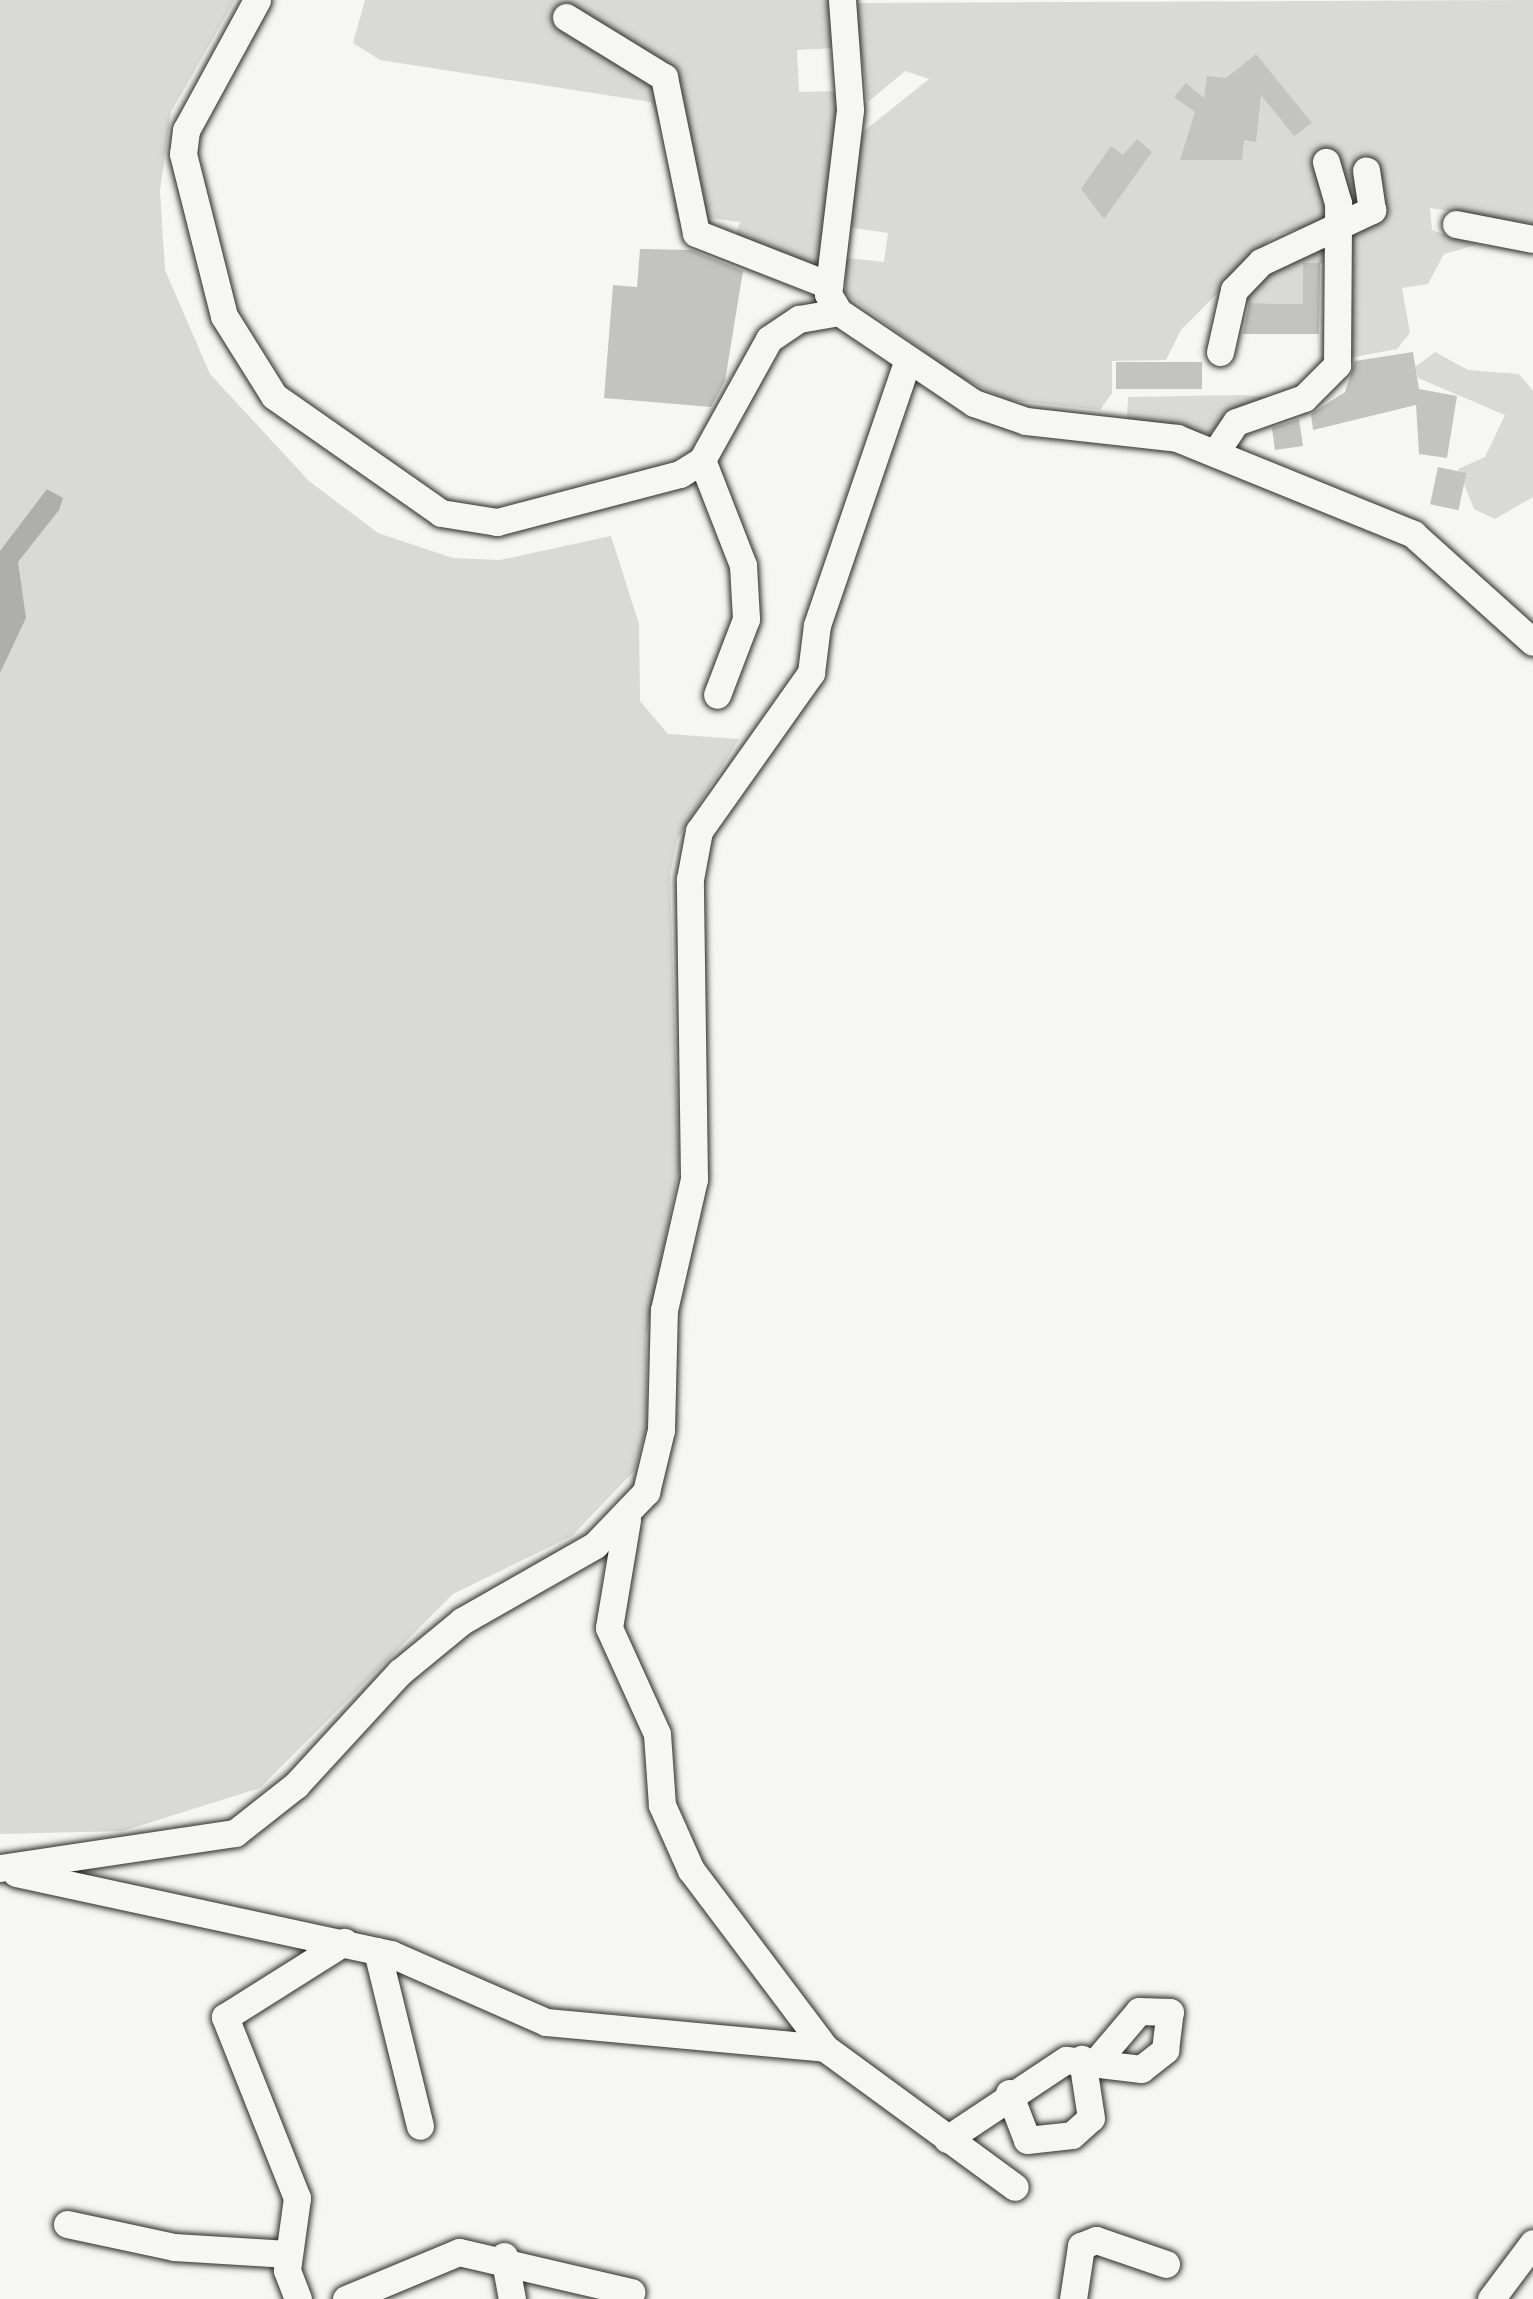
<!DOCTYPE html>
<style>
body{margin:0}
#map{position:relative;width:1533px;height:2299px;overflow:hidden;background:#f6f6f2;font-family:"Comic Neue",sans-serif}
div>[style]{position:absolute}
.green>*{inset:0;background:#d9d9d5}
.water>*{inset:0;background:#aeaeab}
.building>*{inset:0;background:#c3c3c0;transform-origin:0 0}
.roads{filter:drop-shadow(0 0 3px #2b2b2b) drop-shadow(0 0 3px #2b2b2b)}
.minor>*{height:27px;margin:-13.5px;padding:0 13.5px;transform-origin:13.5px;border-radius:13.5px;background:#f6f6f2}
span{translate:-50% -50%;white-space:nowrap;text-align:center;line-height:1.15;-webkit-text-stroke:12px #f6f6f2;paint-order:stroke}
</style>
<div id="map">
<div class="green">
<i style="clip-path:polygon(0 0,235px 0,171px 112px,160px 191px,165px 270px,210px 374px,309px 481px,378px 533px,453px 558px,500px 560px,611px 536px,639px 624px,640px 701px,668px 734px,739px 739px,677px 840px,670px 876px,679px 1168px,646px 1336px,647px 1425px,635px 1470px,572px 1536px,453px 1594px,260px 1788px,123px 1831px,0 1834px)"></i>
<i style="clip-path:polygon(365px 0,835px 0,835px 48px,797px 50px,799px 92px,843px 91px,826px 272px,733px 243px,740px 222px,675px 214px,671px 152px,651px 102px,380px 60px,353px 43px)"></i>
<i style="clip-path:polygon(1533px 0,1533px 224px,1430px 208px,1432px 230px,1476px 245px,1444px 254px,1428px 284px,1402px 288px,1410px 333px,1397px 349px,1349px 358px,1353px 268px,1347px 235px,1330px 221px,1275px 235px,1181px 330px,1166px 360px,1112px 361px,1112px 393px,1100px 410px,1008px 400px,956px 375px,846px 294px,846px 258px,884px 262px,888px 233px,848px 227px,859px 135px,929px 79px,905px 71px,868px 102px,854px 3px)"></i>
<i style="clip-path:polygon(1328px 244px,1333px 263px,1303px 264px,1303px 304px,1242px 303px,1253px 277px)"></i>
<i style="clip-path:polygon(1435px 352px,1468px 370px,1519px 374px,1533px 391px,1533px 497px,1495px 519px,1474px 509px,1458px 469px,1485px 457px,1505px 415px,1418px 378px,1415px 367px)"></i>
<i style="clip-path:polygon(1128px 397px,1242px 395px,1284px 398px,1206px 434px,1127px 419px)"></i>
</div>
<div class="water">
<i style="clip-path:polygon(47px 489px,63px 498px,59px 510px,18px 562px,26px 618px,0 673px,0 551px)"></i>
</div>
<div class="building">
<i style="clip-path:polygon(1256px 54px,1312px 123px,1294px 136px,1261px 95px,1256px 142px,1244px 140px,1242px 160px,1180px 160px,1195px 112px,1174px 97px,1186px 83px,1204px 98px,1207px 76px,1226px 78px)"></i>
<i style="clip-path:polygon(1137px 139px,1152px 152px,1104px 219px,1081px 189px,1111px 146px,1123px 155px)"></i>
<i style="clip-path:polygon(640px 249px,691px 250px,743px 271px,725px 381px,711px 407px,604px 398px,613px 285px,637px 287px)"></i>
<i style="clip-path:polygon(1303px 263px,1320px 263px,1319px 334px,1243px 334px,1249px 303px,1303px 304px)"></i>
<i style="clip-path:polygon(1413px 352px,1419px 389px,1457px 396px,1447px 458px,1419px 454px,1416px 405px,1313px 430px,1311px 414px,1345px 392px,1355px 361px)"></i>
<i style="left:1202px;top:362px;width:27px;height:86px;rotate:90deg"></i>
<i style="clip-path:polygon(1299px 419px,1303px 446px,1275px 450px,1272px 428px)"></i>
<i style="left:1438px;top:467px;width:29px;height:38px;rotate:12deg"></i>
</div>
<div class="roads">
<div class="minor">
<i style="left:257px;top:0;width:148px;rotate:118.6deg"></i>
<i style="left:186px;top:130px;width:24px;rotate:97deg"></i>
<i style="left:183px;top:154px;width:167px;rotate:75.8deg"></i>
<i style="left:224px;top:316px;width:94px;rotate:58deg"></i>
<i style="left:274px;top:396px;width:204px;rotate:35deg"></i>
<i style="left:441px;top:513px;width:57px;rotate:9.1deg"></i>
<i style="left:497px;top:522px;width:189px;rotate:-14.7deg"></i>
<i style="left:680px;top:474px;width:26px;rotate:-32deg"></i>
<i style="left:702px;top:460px;width:138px;rotate:-61deg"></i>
<i style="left:769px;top:339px;width:36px;rotate:-34deg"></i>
<i style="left:799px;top:319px;width:41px;rotate:-9.9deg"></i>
<i style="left:842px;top:0;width:110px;rotate:85.8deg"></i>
<i style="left:850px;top:110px;width:185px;rotate:96.8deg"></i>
<i style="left:828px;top:294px;width:21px;rotate:59deg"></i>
<i style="left:839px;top:312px;width:163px;rotate:34deg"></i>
<i style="left:974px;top:403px;width:55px;rotate:19.1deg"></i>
<i style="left:1026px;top:421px;width:152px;rotate:6.4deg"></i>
<i style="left:1177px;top:438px;width:255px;rotate:22.1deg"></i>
<i style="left:1413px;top:534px;width:161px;rotate:42deg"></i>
<i style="left:566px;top:17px;width:115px;rotate:31.5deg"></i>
<i style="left:664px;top:77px;width:159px;rotate:78.4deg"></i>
<i style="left:696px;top:233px;width:143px;rotate:21.4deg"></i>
<i style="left:1456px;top:224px;width:78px;rotate:11deg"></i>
<i style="left:1220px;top:352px;width:64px;rotate:-77.3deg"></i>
<i style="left:1234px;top:290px;width:39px;rotate:-46deg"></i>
<i style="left:1261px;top:262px;width:123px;rotate:-25.1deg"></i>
<i style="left:1372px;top:210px;width:40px;rotate:-98.5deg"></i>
<i style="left:1215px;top:453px;width:37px;rotate:-56deg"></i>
<i style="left:1236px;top:422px;width:72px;rotate:-19.4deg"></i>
<i style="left:1304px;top:398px;width:47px;rotate:-45deg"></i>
<i style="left:1337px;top:365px;width:162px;rotate:-89.6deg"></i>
<i style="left:1338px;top:203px;width:43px;rotate:-106.3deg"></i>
<i style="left:702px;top:460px;width:113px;rotate:68.7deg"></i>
<i style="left:743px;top:565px;width:54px;rotate:86.8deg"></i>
<i style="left:746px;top:619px;width:81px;rotate:110.9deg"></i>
<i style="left:627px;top:1520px;width:109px;rotate:99.5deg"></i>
<i style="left:609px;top:1628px;width:116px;rotate:65.6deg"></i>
<i style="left:657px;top:1734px;width:71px;rotate:86deg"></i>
<i style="left:662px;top:1805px;width:71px;rotate:66deg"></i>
<i style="left:691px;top:1870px;width:223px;rotate:53deg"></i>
<i style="left:825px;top:2048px;width:235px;rotate:36.2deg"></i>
<i style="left:0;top:1868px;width:238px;rotate:-8.5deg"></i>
<i style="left:235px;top:1833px;width:78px;rotate:-38.2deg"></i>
<i style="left:296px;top:1785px;width:154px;rotate:-47.4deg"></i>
<i style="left:400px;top:1672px;width:80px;rotate:-39.4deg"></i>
<i style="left:462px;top:1621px;width:153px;rotate:-29.7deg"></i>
<i style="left:595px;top:1545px;width:74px;rotate:-46.1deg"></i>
<i style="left:646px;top:1492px;width:64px;rotate:-76.4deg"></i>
<i style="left:661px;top:1430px;width:120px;rotate:-88.6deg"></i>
<i style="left:664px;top:1310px;width:134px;rotate:-77.1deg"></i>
<i style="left:694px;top:1179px;width:300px;rotate:-90.8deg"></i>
<i style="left:690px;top:879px;width:49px;rotate:-79.4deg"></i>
<i style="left:699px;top:831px;width:194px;rotate:-54.7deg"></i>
<i style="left:811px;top:673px;width:48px;rotate:-82.9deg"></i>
<i style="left:817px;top:625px;width:281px;rotate:-71.1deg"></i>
<i style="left:16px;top:1873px;width:384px;rotate:12.2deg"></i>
<i style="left:391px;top:1954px;width:169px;rotate:23.7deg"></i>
<i style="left:546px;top:2022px;width:280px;rotate:5.3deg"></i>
<i style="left:377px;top:1951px;width:180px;rotate:76.2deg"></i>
<i style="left:1009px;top:2093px;width:50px;rotate:69deg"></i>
<i style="left:1027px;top:2140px;width:45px;rotate:-6.3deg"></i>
<i style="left:1072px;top:2135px;width:25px;rotate:-42deg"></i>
<i style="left:1091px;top:2118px;width:60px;rotate:-98.7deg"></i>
<i style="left:947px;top:2139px;width:143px;rotate:-33.6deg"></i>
<i style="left:1066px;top:2060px;width:76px;rotate:6.8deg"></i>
<i style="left:1141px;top:2069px;width:31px;rotate:-38deg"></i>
<i style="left:1165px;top:2050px;width:38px;rotate:-83deg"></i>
<i style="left:1170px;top:2012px;width:31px;rotate:-178deg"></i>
<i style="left:1139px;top:2011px;width:62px;rotate:130.4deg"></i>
<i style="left:67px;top:2224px;width:109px;rotate:12.1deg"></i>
<i style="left:174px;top:2247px;width:114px;rotate:3.5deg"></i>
<i style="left:504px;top:2256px;width:44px;rotate:79.5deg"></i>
<i style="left:298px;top:2299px;width:31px;rotate:-111deg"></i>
<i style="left:287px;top:2270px;width:73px;rotate:-82.1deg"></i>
<i style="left:297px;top:2198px;width:195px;rotate:-111.7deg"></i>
<i style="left:225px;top:2017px;width:141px;rotate:-32.2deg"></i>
<i style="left:346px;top:2299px;width:122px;rotate:-22.6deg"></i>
<i style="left:459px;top:2252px;width:177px;rotate:13.1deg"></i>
<i style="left:1073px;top:2299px;width:54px;rotate:-81.4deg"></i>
<i style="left:1081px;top:2246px;width:16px;rotate:-22deg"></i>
<i style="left:1096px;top:2240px;width:74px;rotate:18.9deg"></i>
<i style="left:1491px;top:2299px;width:70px;rotate:-53.1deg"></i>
</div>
</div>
</div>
